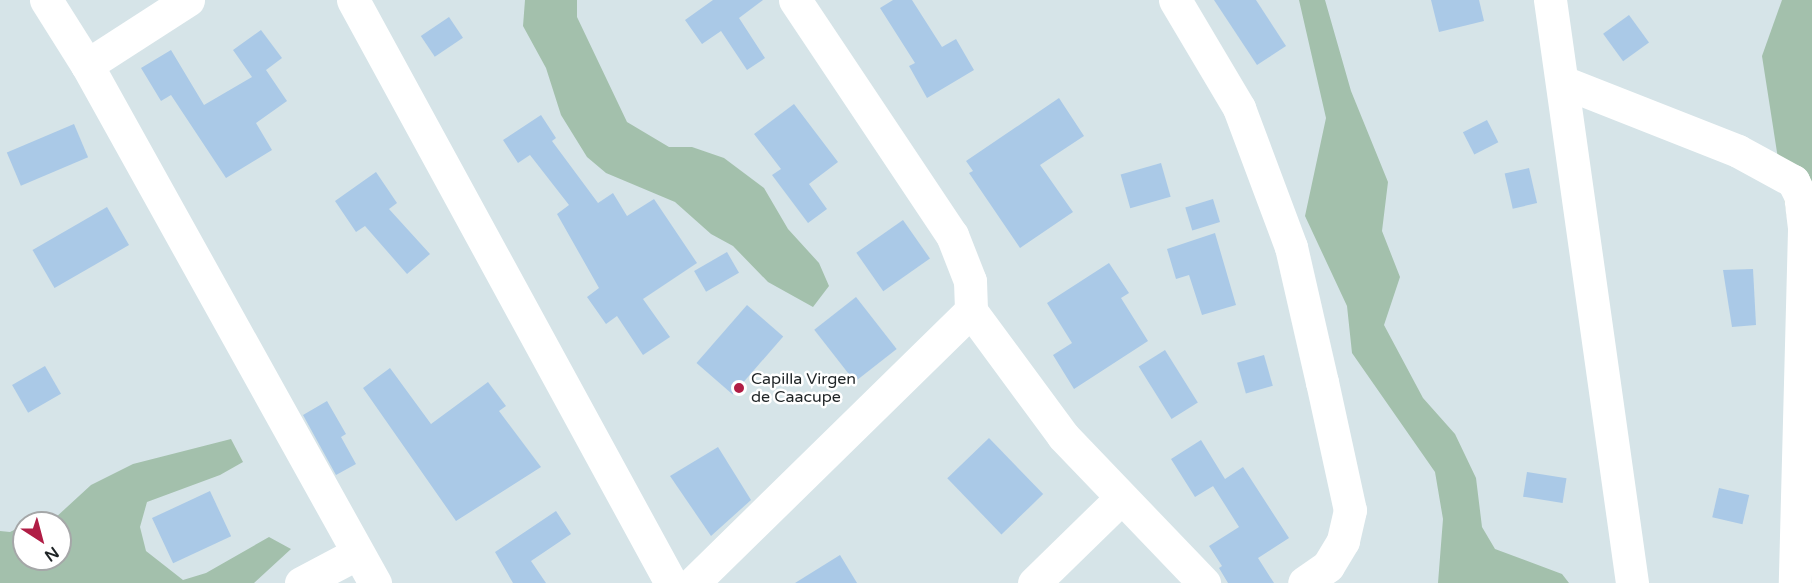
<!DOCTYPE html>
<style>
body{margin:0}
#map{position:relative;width:1812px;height:583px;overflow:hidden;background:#d6e4e8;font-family:"Varela Round",sans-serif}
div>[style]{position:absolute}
.green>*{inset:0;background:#a3c0ac}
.building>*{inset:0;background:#aac9e7;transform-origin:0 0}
.minor>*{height:33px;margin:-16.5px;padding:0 16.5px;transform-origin:16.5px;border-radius:16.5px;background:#fff}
.dots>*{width:16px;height:16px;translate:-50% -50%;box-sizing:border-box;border:3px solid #fff;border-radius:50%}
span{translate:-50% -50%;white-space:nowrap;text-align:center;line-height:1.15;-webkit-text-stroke:5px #fff;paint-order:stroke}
.poi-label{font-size:16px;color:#1f2426}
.left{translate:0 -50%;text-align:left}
.north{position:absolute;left:12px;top:511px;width:60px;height:60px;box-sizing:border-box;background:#fff;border:2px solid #a5a7a8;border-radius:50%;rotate:144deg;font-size:16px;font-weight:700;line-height:24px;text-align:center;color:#1f2426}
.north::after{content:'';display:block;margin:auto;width:21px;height:27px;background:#b01d45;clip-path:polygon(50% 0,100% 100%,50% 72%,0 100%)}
</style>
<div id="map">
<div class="green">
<i style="clip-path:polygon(525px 0,577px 0,577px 17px,627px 122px,669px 147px,692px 147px,724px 158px,764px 188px,788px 229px,819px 263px,829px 286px,813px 307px,768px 282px,733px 246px,711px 234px,675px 202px,606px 173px,587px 157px,561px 115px,546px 68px,523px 26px)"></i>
<i style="clip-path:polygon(1299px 0,1325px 0,1351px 91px,1388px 182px,1382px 231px,1400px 277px,1384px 325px,1423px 398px,1455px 434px,1476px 478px,1482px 527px,1495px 549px,1562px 574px,1569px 583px,1438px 583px,1443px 519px,1435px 472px,1352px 353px,1347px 306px,1305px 216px,1326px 118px)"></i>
<i style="clip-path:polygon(1782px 0,1812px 0,1812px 377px,1762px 56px)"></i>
<i style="clip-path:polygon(231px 439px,243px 462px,220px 475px,147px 502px,140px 527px,146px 551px,183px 580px,206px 573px,269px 537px,291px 549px,254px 583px,0 583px,0 531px,10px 532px,24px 525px,24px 559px,60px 559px,60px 523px,28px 523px,54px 519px,91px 485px,133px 464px)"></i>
</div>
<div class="building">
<i style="clip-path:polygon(713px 0,763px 0,739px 18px,765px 58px,747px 70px,721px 31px,702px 44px,685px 20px)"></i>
<i style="clip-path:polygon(893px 0,912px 0,942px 47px,956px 39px,974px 70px,927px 98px,909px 66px,915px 63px,880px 8px)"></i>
<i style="clip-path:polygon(1214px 0,1256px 0,1286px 46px,1257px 65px)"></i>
<i style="clip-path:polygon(1431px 0,1479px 0,1484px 21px,1439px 32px)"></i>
<i style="left:1629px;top:15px;width:34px;height:32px;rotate:54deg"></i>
<i style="left:449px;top:17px;width:25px;height:34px;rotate:56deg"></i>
<i style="clip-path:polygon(261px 30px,282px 58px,266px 70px,287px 101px,256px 123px,272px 150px,226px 178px,171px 95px,161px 101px,141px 68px,171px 50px,204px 105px,252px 77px,233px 50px)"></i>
<i style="clip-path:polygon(1059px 98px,1084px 136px,1040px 165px,1073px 212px,1020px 248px,969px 173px,973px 171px,966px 161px)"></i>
<i style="clip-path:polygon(794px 104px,838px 162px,809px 184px,827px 209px,808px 223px,772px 175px,781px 169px,754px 134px)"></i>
<i style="clip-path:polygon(541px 115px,556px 138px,552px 141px,598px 203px,613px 193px,627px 216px,654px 199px,697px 263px,643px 299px,670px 337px,643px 355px,617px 316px,606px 324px,587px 297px,599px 288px,557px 214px,569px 205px,530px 155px,518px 163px,503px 140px)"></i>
<i style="left:1487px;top:120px;width:25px;height:27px;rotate:63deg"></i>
<i style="left:74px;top:124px;width:36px;height:73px;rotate:67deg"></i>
<i style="left:1161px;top:163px;width:35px;height:42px;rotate:74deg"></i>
<i style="left:1529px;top:168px;width:36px;height:25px;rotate:77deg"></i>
<i style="clip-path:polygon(376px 172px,397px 203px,389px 209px,430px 254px,407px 274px,365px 226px,356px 232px,335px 201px)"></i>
<i style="left:1213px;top:199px;width:24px;height:29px;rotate:73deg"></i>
<i style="left:107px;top:207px;width:44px;height:86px;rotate:60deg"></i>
<i style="left:903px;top:220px;width:47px;height:57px;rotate:55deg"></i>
<i style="clip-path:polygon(1215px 233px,1236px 305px,1202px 315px,1189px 275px,1176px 279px,1167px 249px)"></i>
<i style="left:727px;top:252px;width:24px;height:38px;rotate:60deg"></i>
<i style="clip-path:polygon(1109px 263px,1129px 293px,1121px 298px,1148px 341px,1074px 389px,1053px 355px,1072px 343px,1047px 303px)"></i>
<i style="clip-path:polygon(1753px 269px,1756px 325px,1732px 327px,1723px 270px)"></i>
<i style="left:856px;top:297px;width:66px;height:53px;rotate:52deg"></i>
<i style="left:747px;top:305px;width:48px;height:77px;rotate:41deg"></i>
<i style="left:1165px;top:350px;width:62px;height:31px;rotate:58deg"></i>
<i style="left:1264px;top:355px;width:32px;height:28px;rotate:74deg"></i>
<i style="left:45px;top:366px;width:32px;height:38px;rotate:60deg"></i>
<i style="clip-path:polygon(390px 368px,431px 424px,488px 382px,506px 406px,499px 411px,541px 467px,456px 521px,363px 388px)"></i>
<i style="clip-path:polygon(327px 401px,346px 434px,341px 437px,356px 464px,336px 475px,303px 415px)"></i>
<i style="left:989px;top:438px;width:78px;height:58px;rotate:46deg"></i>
<i style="clip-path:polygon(1201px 440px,1225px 479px,1243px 467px,1289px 538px,1258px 558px,1274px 583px,1228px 583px,1219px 568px,1222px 566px,1209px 546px,1239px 527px,1213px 486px,1223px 480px,1195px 497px,1171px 459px)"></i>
<i style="clip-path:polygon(718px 447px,751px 500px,711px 536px,670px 476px)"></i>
<i style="left:1527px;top:472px;width:40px;height:25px;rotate:9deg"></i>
<i style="left:1719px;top:488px;width:31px;height:30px;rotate:13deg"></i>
<i style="left:210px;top:491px;width:50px;height:64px;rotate:65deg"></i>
<i style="clip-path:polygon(556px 511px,571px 534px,531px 561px,546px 583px,513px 583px,495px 552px)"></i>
<i style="clip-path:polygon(840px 555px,857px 583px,795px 583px)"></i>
</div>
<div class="minor">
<i style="left:46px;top:0;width:77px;rotate:57.8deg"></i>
<i style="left:188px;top:0;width:120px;rotate:147.2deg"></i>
<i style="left:87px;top:65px;width:593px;rotate:60.93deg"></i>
<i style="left:353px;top:0;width:664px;rotate:61.39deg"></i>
<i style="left:795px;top:0;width:283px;rotate:56.3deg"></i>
<i style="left:952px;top:235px;width:49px;rotate:68.6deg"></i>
<i style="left:970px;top:281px;width:30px;rotate:88deg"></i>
<i style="left:971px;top:311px;width:155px;rotate:53.6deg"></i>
<i style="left:1063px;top:436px;width:204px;rotate:46.2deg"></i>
<i style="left:1175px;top:0;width:126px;rotate:59.3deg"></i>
<i style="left:1239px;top:108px;width:148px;rotate:69.5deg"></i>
<i style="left:1291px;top:247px;width:139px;rotate:77.1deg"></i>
<i style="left:1322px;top:382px;width:131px;rotate:77.7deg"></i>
<i style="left:1350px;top:510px;width:32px;rotate:103deg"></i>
<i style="left:1343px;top:541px;width:29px;rotate:121deg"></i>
<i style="left:1328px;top:566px;width:29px;rotate:145deg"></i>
<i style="left:1550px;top:0;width:589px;rotate:81.99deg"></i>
<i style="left:1563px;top:82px;width:188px;rotate:21.5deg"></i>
<i style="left:1738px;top:151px;width:63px;rotate:28.6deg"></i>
<i style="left:1793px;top:181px;width:16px;rotate:63deg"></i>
<i style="left:1800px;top:195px;width:35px;rotate:83deg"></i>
<i style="left:1804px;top:230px;width:353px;rotate:91.5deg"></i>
<i style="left:301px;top:583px;width:64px;rotate:-27.8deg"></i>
<i style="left:693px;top:583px;width:389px;rotate:-44.4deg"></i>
<i style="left:1034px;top:583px;width:120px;rotate:-44.3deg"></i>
</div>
<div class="dots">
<i style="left:739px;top:388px;background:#b01d45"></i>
</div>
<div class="poi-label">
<span class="left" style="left:751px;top:388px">Capilla Virgen<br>de Caacupe</span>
</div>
<div class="north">N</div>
</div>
